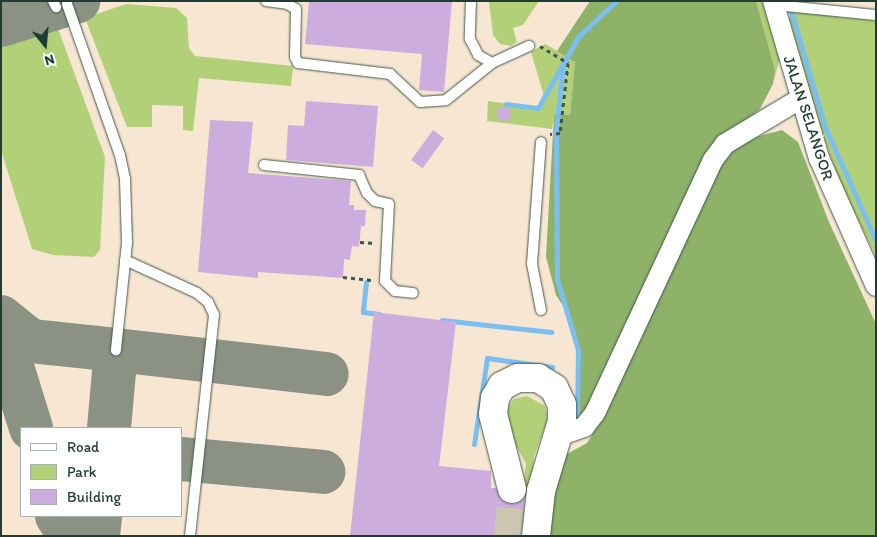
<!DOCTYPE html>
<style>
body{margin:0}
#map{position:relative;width:877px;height:537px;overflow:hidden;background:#f7e7d2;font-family:Itim,sans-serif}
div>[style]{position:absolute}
.green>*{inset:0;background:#b2d077}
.forest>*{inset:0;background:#8db268}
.stream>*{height:5px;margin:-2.5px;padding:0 2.5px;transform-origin:2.5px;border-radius:2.5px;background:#7bbff1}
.taxiway>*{height:44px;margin:-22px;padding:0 22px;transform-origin:22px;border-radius:22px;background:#8b9283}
.building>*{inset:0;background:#cdaddd;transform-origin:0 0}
.secondary-tunnel>*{height:28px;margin-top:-14px;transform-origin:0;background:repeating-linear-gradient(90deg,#ccc5b2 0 28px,transparent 0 42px)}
.path>*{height:3px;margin-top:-1.5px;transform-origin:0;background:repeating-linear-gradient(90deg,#3f564c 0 4px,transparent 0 8px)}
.roads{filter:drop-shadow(0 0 1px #3f564c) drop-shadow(0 0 1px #3f564c)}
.service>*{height:10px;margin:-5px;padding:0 5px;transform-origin:5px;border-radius:5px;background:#fff}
.minor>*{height:20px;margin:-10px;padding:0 10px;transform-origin:10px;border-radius:10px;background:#fff}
.secondary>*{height:28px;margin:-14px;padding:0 14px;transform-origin:14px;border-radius:14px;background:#fff}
span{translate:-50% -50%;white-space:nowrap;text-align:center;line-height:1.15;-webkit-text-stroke:5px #fff;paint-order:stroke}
.street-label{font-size:16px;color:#1f3d34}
.frame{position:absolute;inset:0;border:2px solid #1f3d34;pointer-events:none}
.legend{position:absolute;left:20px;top:427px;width:162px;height:90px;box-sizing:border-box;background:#fff;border:1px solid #a5b1ae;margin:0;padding:6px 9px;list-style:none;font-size:15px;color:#1f3d34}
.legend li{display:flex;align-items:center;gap:10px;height:25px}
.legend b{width:25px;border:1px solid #a5b1ae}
.north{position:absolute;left:20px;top:20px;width:50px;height:50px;-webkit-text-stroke:4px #fff;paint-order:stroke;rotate:163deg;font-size:14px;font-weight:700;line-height:20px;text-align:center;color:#1f3d34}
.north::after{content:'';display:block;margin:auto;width:18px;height:22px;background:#1f3d34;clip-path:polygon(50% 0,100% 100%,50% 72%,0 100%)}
</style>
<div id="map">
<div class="green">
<i style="clip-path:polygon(489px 1px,539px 1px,523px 25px,513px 28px,517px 42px,511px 46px,500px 44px,493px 35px)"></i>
<i style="clip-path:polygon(756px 1px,767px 1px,780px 58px,773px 84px,775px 70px)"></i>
<i style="clip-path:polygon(126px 4px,176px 8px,187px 18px,189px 48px,195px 56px,293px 66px,291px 86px,199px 78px,193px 131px,183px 130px,183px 106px,152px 105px,152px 127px,127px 127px,85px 18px)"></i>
<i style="clip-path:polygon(796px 11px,876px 21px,876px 256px,840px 183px,822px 131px,787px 19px)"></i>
<i style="clip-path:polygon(56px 23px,105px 157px,100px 250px,94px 257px,53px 255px,32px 249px,1px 150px,1px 40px)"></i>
<i style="clip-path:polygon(545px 44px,575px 61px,570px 115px,554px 115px,552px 129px,487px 121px,488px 101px,538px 108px,544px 96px,531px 52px)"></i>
<i style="clip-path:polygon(527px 396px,545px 406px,548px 419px,534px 456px,530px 488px,523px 487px,526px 464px,507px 429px,506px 410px,514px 399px)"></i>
</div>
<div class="forest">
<i style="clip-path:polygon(590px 1px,756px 1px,775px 70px,773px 84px,760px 109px,729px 134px,582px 418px,577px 417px,578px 350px,567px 312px,556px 295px,546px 257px,554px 115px,570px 115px,575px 62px,557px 51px)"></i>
<i style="clip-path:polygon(782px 130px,798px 142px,829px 222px,876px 324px,876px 536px,545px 536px,546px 515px,565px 455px,587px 443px,602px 419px,715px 170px,730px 150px,748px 139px)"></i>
</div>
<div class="stream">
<i style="left:788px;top:1px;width:131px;rotate:73.6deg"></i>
<i style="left:825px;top:127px;width:125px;rotate:65.9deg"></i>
<i style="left:563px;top:64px;width:67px;rotate:96deg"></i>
<i style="left:556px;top:131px;width:148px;rotate:89.6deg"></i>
<i style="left:557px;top:279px;width:74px;rotate:73.5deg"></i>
<i style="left:578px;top:350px;width:67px;rotate:90.9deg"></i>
<i style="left:506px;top:104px;width:32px;rotate:7deg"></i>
<i style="left:538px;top:108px;width:81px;rotate:-60.6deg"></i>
<i style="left:578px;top:37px;width:52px;rotate:-43.5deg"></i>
<i style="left:366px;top:282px;width:30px;rotate:96deg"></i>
<i style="left:363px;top:312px;width:16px;rotate:7deg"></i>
<i style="left:442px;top:320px;width:110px;rotate:6.3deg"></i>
<i style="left:474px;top:444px;width:87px;rotate:-81.4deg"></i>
<i style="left:487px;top:358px;width:66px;rotate:7.9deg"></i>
</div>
<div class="taxiway">
<i style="left:1px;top:25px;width:81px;rotate:-17.3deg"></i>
<i style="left:1px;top:317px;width:38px;rotate:39deg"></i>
<i style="left:31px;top:341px;width:85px;rotate:6deg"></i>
<i style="left:1px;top:331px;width:102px;rotate:72.8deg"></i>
<i style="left:109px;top:428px;width:78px;rotate:-84.9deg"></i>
<i style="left:116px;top:350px;width:212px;rotate:6.5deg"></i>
<i style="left:181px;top:459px;width:143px;rotate:5.2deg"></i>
<i style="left:57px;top:516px;width:24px;rotate:57deg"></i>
<i style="left:98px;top:536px;width:20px;rotate:-84deg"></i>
</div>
<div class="building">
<i style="clip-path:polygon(309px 1px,452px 1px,444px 92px,419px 90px,422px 54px,305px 44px)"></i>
<i style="clip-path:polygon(306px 101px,378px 106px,373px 167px,286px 160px,288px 125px,304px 126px)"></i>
<i style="clip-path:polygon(498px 107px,511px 109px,509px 121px,497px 120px)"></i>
<i style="clip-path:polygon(210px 120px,253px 122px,248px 173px,351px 181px,349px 205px,354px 205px,354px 210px,366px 210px,365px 226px,361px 226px,359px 247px,352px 246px,350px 260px,344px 259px,343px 278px,258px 272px,258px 278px,198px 272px)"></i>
<i style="left:433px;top:130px;width:14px;height:37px;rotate:36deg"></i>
<i style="clip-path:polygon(374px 312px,456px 322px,439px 466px,491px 471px,491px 488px,496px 488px,501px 500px,515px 504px,525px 498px,521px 536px,350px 536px)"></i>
</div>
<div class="secondary-tunnel">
<i style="left:508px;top:536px;width:47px;rotate:-85.1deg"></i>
</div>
<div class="path">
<i style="left:540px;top:46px;width:33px;rotate:31deg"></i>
<i style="left:568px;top:63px;width:70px;rotate:96.5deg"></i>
<i style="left:560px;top:133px;width:10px;rotate:174deg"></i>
<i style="left:360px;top:242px;width:15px;rotate:4deg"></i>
<i style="left:343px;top:277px;width:31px;rotate:6deg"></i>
</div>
<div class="roads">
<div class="service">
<i style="left:53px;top:1px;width:7px;rotate:63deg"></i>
<i style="left:266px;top:1px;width:21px;rotate:8deg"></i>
<i style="left:287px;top:4px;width:10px;rotate:29deg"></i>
<i style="left:296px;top:9px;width:48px;rotate:91.2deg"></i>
<i style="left:295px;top:57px;width:7px;rotate:63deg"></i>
<i style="left:298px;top:63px;width:93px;rotate:6.8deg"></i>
<i style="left:390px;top:74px;width:41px;rotate:43deg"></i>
<i style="left:420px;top:102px;width:26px;rotate:-4deg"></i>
<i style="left:446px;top:100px;width:59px;rotate:-38.8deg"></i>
<i style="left:471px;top:1px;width:38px;rotate:92deg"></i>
<i style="left:470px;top:39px;width:18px;rotate:63deg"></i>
<i style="left:478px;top:55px;width:16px;rotate:30deg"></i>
<i style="left:492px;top:63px;width:41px;rotate:-24.7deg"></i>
<i style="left:67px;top:4px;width:160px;rotate:70.7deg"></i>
<i style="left:120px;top:155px;width:25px;rotate:78deg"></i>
<i style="left:125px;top:179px;width:64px;rotate:88.2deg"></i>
<i style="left:127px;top:243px;width:108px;rotate:95.9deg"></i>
<i style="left:775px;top:5px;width:101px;rotate:5.7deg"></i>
<i style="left:264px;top:165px;width:96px;rotate:6deg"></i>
<i style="left:359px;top:175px;width:20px;rotate:66deg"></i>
<i style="left:367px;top:193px;width:11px;rotate:45deg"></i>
<i style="left:375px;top:201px;width:14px;rotate:12deg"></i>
<i style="left:389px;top:204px;width:77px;rotate:93deg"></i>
<i style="left:385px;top:281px;width:14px;rotate:45deg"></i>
<i style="left:395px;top:291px;width:18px;rotate:6deg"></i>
<i style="left:125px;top:260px;width:79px;rotate:24.6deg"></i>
<i style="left:197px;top:293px;width:14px;rotate:39deg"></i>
<i style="left:208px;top:302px;width:14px;rotate:65deg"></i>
<i style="left:214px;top:315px;width:222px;rotate:96.2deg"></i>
<i style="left:541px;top:310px;width:47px;rotate:-101.1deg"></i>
<i style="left:532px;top:264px;width:122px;rotate:-85.8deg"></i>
</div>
<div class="minor">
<i style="left:773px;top:1px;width:164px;rotate:73.7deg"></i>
<i style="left:819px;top:158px;width:140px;rotate:66deg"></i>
<i style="left:558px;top:436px;width:28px;rotate:-19deg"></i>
<i style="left:584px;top:427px;width:18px;rotate:-52deg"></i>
<i style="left:595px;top:413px;width:279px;rotate:-65deg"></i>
<i style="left:713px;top:160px;width:20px;rotate:-53deg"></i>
<i style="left:725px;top:144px;width:87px;rotate:-31deg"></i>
</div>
<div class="secondary">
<i style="left:512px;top:489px;width:77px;rotate:-104.2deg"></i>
<i style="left:493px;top:414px;width:16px;rotate:-83deg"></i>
<i style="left:495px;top:398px;width:14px;rotate:-60deg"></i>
<i style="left:502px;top:386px;width:18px;rotate:-27deg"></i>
<i style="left:518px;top:378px;width:20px"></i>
<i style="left:538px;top:378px;width:19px;rotate:32deg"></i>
<i style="left:554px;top:388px;width:19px;rotate:65deg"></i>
<i style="left:562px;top:405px;width:16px;rotate:90deg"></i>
<i style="left:562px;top:421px;width:73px;rotate:106.7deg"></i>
<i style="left:541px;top:491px;width:45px;rotate:96.3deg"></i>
</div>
</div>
<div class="street-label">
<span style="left:808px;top:118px;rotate:72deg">JALAN SELANGOR</span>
</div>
<div class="frame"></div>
<ul class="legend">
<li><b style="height:6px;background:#fff"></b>Road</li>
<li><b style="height:14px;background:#b2d077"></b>Park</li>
<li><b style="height:14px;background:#cdaddd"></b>Building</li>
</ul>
<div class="north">N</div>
</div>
